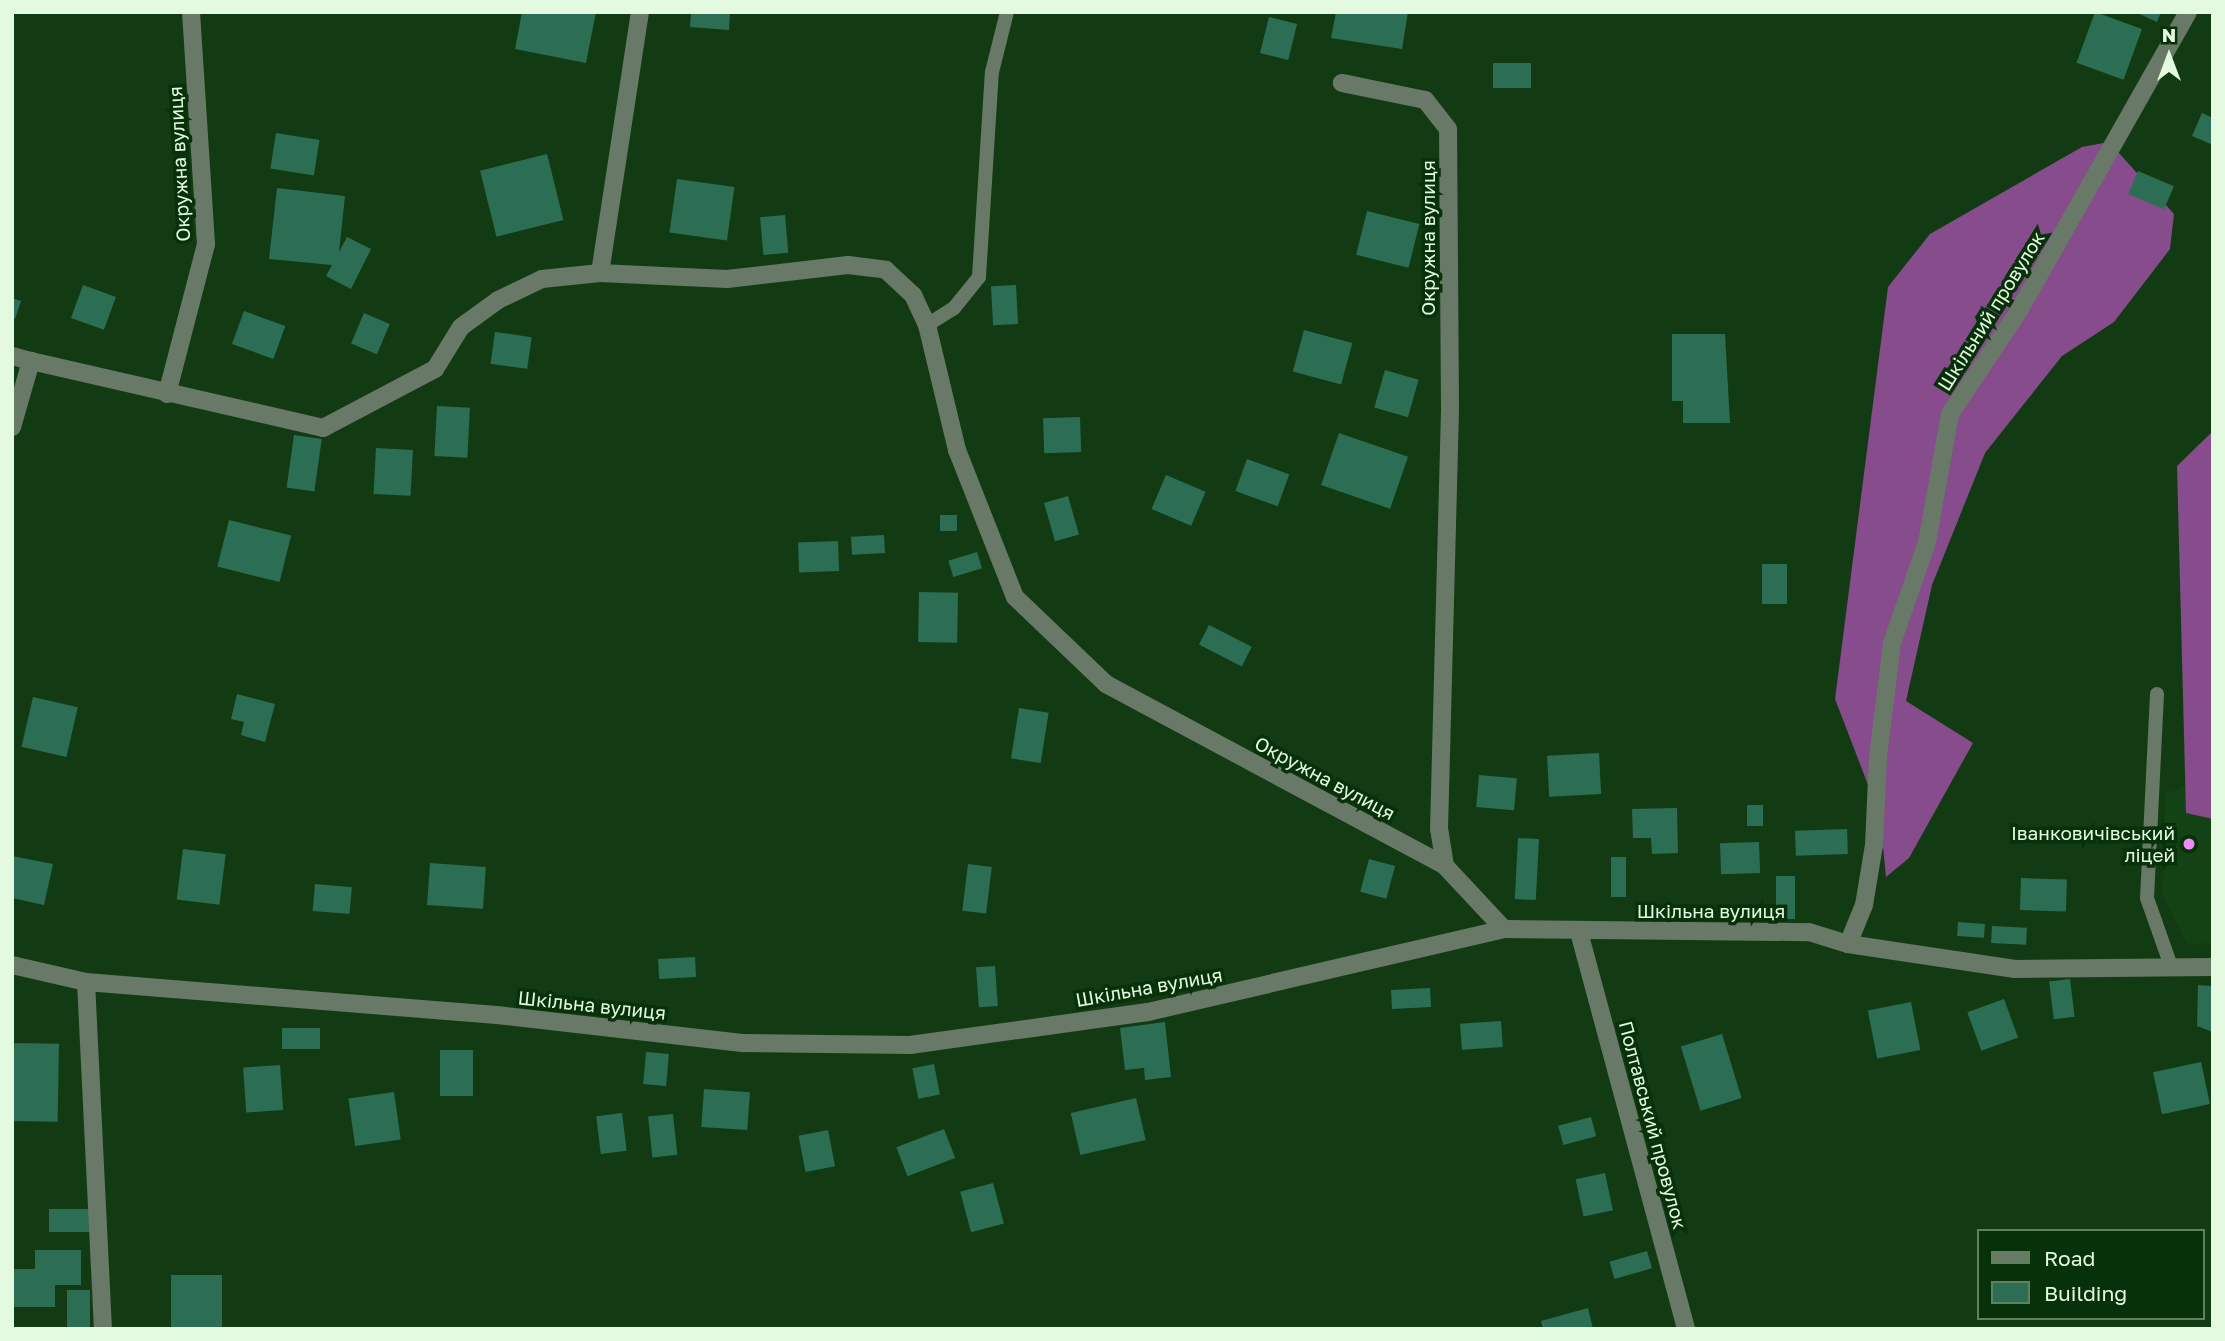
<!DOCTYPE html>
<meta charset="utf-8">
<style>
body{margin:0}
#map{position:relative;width:2225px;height:1341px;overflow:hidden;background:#133b13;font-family:"Golos Text",sans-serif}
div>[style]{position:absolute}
.built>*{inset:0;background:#134314}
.forest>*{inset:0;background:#864c8c}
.building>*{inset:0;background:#2c6e53;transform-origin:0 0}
.lane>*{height:14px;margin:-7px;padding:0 7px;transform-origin:7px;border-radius:7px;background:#687a67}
.street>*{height:18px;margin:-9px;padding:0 9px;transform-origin:9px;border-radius:9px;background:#687a67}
.dots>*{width:19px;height:19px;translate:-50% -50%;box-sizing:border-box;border:4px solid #073108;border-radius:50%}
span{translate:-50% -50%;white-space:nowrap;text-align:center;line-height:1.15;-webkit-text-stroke:7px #073108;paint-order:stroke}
.street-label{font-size:19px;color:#e3fae1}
.poi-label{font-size:19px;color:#e3fae1}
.right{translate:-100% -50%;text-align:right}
.frame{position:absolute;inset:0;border:14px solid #e3fae1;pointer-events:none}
.legend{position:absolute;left:1977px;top:1229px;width:228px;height:91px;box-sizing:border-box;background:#073108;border:2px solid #5f815f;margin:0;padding:9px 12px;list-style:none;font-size:21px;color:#e3fae1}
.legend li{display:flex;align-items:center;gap:14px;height:35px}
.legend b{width:35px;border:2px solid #5f815f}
.north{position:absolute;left:2134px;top:21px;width:70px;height:70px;-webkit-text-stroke:5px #073108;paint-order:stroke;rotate:0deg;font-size:19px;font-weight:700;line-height:28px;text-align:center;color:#e3fae1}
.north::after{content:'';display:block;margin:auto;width:24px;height:32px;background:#e3fae1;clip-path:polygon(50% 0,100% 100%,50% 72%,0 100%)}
</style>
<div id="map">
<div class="built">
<i style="clip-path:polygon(2213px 776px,2213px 943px,2187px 944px,2163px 895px,2165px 794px)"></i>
</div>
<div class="forest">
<i style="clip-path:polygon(2109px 142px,2174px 214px,2170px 249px,2114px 322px,2062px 356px,1985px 453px,1932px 585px,1906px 701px,1973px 743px,1909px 858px,1886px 877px,1880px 816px,1835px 699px,1888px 287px,1930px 234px,2082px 147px)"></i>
<i style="clip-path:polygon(2213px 431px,2213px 819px,2186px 813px,2177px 466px)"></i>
</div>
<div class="building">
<i style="clip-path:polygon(522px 12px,596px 12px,586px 63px,515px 49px)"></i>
<i style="clip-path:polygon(691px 12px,730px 12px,729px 30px,690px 27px)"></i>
<i style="clip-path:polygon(1336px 12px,1408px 12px,1402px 49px,1331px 38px)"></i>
<i style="left:2095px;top:12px;width:50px;height:54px;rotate:20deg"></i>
<i style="clip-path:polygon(2135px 12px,2161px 12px,2157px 22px)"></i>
<i style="left:1269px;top:17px;width:29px;height:37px;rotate:14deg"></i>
<i style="left:1493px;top:63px;width:38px;height:25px"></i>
<i style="clip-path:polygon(2202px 113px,2213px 118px,2213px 145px,2192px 136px)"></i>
<i style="left:276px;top:133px;width:44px;height:36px;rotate:9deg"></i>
<i style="left:547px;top:154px;width:68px;height:69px;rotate:76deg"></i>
<i style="left:2138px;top:171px;width:39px;height:25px;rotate:23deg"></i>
<i style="left:677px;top:179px;width:58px;height:54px;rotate:8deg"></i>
<i style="clip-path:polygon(277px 188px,345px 196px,339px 252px,347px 237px,371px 249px,351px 289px,326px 276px,332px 265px,269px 259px)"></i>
<i style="left:1367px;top:211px;width:54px;height:45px;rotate:14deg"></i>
<i style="left:785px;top:215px;width:38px;height:25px;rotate:85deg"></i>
<i style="left:83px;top:285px;width:35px;height:35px;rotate:20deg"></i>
<i style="left:1016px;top:285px;width:39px;height:25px;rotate:87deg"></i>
<i style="clip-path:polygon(12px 298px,21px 301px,15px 319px,12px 318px)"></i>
<i style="left:244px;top:311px;width:44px;height:35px;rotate:20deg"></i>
<i style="left:364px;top:313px;width:28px;height:33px;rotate:23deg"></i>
<i style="left:1304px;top:330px;width:50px;height:43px;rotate:15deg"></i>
<i style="left:495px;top:332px;width:37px;height:32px;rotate:8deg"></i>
<i style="clip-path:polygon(1672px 334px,1725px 334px,1730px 423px,1683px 423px,1683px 401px,1672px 401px)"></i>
<i style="left:1385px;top:370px;width:35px;height:39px;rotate:16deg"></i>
<i style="left:437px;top:406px;width:33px;height:50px;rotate:3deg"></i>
<i style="left:1080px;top:417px;width:35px;height:37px;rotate:88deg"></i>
<i style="left:1339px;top:433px;width:73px;height:55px;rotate:19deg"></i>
<i style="left:294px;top:435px;width:28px;height:53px;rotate:8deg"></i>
<i style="left:376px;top:448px;width:37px;height:46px;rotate:3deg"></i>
<i style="left:1247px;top:459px;width:45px;height:34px;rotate:20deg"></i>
<i style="left:1166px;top:475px;width:43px;height:37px;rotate:23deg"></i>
<i style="left:1068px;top:496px;width:40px;height:25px;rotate:74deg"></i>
<i style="left:940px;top:515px;width:17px;height:16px"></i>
<i style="left:229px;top:520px;width:64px;height:48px;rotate:14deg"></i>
<i style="left:884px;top:535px;width:18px;height:33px;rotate:87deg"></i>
<i style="left:838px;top:541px;width:30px;height:40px;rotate:88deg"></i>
<i style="left:977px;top:552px;width:17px;height:30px;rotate:73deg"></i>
<i style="left:1762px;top:564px;width:25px;height:40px"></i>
<i style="left:919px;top:592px;width:39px;height:50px;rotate:1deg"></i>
<i style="left:1209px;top:625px;width:48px;height:22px;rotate:27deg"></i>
<i style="clip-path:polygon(237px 694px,275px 704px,265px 742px,241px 735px,244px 722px,231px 719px)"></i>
<i style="left:33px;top:697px;width:46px;height:51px;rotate:13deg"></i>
<i style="left:1019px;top:708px;width:30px;height:51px;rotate:9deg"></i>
<i style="left:1599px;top:753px;width:41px;height:52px;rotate:87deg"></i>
<i style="left:1479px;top:775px;width:38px;height:32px;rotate:5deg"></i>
<i style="left:1747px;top:805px;width:16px;height:21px"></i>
<i style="clip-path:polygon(1677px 808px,1678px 853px,1652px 854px,1651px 838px,1633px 838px,1632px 809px)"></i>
<i style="left:1847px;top:829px;width:25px;height:52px;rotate:88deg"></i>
<i style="left:1518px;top:838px;width:21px;height:61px;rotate:3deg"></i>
<i style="left:1759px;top:842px;width:31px;height:39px;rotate:88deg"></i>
<i style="left:183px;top:849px;width:43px;height:51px;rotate:7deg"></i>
<i style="clip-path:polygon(12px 856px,53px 864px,44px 905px,12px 898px)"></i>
<i style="left:1611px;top:857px;width:15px;height:40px"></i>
<i style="left:1369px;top:859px;width:27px;height:34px;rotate:15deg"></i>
<i style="left:430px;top:863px;width:56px;height:42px;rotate:4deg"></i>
<i style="left:968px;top:864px;width:24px;height:47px;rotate:7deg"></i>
<i style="left:1776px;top:876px;width:19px;height:43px"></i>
<i style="left:2021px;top:878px;width:46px;height:32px;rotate:2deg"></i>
<i style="left:315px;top:884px;width:37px;height:27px;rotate:5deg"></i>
<i style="left:1958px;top:922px;width:27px;height:14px;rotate:4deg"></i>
<i style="left:1992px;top:926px;width:35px;height:17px;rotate:3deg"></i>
<i style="left:695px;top:957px;width:20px;height:37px;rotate:87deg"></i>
<i style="left:995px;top:966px;width:40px;height:19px;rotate:86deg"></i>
<i style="left:2070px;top:979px;width:38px;height:21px;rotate:83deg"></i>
<i style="clip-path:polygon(2198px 985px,2211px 986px,2213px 1032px,2197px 1026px)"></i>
<i style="left:1430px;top:988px;width:19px;height:39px;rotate:87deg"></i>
<i style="left:2004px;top:999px;width:41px;height:39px;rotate:70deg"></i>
<i style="left:1911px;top:1002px;width:49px;height:44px;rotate:79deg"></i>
<i style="left:1501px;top:1021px;width:26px;height:41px;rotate:86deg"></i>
<i style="clip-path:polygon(1165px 1022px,1171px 1077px,1145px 1080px,1144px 1068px,1125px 1070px,1120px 1028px)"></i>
<i style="left:282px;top:1028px;width:38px;height:21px"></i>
<i style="left:1722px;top:1034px;width:67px;height:43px;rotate:73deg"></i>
<i style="left:12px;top:1043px;width:47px;height:78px;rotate:1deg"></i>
<i style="left:440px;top:1050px;width:33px;height:46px"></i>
<i style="left:646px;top:1052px;width:23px;height:32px;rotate:5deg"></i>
<i style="left:2201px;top:1062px;width:43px;height:49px;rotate:78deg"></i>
<i style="left:934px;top:1064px;width:31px;height:22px;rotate:79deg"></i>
<i style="left:280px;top:1065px;width:45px;height:37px;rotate:86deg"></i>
<i style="left:704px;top:1089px;width:46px;height:38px;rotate:4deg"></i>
<i style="left:394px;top:1092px;width:48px;height:46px;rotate:82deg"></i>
<i style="left:1136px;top:1098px;width:43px;height:67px;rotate:77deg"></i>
<i style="left:622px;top:1113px;width:38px;height:26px;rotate:83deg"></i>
<i style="left:673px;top:1114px;width:41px;height:25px;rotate:84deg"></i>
<i style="left:1591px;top:1117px;width:20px;height:34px;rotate:75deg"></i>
<i style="left:944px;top:1129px;width:31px;height:51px;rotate:69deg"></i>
<i style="left:828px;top:1130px;width:37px;height:30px;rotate:79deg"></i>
<i style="left:1605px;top:1173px;width:38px;height:30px;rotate:78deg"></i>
<i style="left:993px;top:1183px;width:42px;height:34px;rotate:75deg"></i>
<i style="left:49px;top:1209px;width:41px;height:23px"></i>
<i style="clip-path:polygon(35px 1250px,81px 1250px,81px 1285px,55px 1285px,55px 1307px,12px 1307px,12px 1269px,35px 1269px)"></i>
<i style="left:1647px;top:1251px;width:18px;height:39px;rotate:74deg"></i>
<i style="left:171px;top:1275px;width:51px;height:52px"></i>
<i style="left:67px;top:1290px;width:23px;height:37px"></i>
<i style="clip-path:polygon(1588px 1308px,1593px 1329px,1543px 1329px,1541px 1321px)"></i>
</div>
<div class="lane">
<i style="left:927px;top:325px;width:32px;rotate:-32deg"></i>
<i style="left:954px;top:308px;width:40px;rotate:-51deg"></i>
<i style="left:979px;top:277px;width:205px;rotate:-86.4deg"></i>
<i style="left:992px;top:72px;width:62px;rotate:-76deg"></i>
<i style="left:2157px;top:694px;width:204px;rotate:92.8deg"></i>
<i style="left:2147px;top:898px;width:75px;rotate:70.6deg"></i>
</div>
<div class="street">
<i style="left:600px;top:273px;width:264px;rotate:-81.3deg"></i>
<i style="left:12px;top:356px;width:20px;rotate:15deg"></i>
<i style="left:167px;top:394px;width:155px;rotate:-75.4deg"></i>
<i style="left:206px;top:244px;width:232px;rotate:-93.7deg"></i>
<i style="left:12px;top:427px;width:69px;rotate:-73.9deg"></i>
<i style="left:31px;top:361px;width:300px;rotate:12.9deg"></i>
<i style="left:323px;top:428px;width:127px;rotate:-27.8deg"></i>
<i style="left:435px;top:369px;width:49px;rotate:-58.2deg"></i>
<i style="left:461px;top:327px;width:46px;rotate:-36.1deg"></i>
<i style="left:498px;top:300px;width:49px;rotate:-25.5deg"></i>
<i style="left:542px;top:279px;width:58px;rotate:-5.9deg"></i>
<i style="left:600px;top:273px;width:127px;rotate:2.7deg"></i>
<i style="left:727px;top:279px;width:122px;rotate:-6.6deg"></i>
<i style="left:848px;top:265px;width:38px;rotate:7deg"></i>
<i style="left:886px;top:270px;width:37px;rotate:43deg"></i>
<i style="left:913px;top:295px;width:33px;rotate:65deg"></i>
<i style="left:927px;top:325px;width:129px;rotate:76.5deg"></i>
<i style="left:957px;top:450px;width:158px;rotate:68.5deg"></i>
<i style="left:1015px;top:597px;width:126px;rotate:43.7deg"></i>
<i style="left:1106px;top:684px;width:385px;rotate:28.2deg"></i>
<i style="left:1445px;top:866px;width:36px;rotate:-99deg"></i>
<i style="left:1439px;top:830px;width:421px;rotate:-88.5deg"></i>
<i style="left:1450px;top:409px;width:280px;rotate:-90.4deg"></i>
<i style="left:1448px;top:129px;width:37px;rotate:-128deg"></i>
<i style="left:1425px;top:100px;width:85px;rotate:-168.4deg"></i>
<i style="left:1445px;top:866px;width:86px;rotate:46.9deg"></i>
<i style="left:1579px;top:932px;width:411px;rotate:74.9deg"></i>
<i style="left:1848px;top:944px;width:42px;rotate:-67.7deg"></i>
<i style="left:1864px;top:905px;width:61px;rotate:-80.5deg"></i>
<i style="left:1874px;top:845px;width:88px;rotate:-87.4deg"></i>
<i style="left:1878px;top:757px;width:115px;rotate:-83deg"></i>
<i style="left:1892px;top:643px;width:107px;rotate:-70.9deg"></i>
<i style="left:1927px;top:542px;width:130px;rotate:-79.8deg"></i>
<i style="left:1950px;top:414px;width:126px;rotate:-56.3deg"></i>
<i style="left:2020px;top:309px;width:341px;rotate:-60.5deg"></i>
<i style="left:12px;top:965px;width:76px;rotate:12.9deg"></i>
<i style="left:86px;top:982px;width:412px;rotate:4.6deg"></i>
<i style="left:497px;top:1015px;width:249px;rotate:6.5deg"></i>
<i style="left:744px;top:1043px;width:166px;rotate:0.7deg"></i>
<i style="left:910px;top:1045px;width:240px;rotate:-7.9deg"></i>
<i style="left:1148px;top:1012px;width:366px;rotate:-13.1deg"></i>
<i style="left:1504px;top:929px;width:305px;rotate:0.6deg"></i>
<i style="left:1809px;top:932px;width:41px;rotate:17.1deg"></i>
<i style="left:1848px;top:944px;width:169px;rotate:8.5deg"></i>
<i style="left:2015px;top:969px;width:198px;rotate:-0.6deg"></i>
<i style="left:86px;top:982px;width:347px;rotate:87.2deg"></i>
</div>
<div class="dots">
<i style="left:2189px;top:844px;background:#ee8cf9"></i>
</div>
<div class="street-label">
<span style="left:179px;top:164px;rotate:-93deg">Окружна вулиця</span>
<span style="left:1428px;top:238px;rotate:-90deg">Окружна вулиця</span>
<span style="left:1991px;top:311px;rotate:-58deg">Шкільний провулок</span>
<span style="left:1325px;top:778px;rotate:28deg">Окружна вулиця</span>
<span style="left:1711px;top:911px">Шкільна вулиця</span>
<span style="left:1149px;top:987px;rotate:-10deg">Шкільна вулиця</span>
<span style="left:592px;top:1005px;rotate:6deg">Шкільна вулиця</span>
<span style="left:1653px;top:1125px;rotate:75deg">Полтавський провулок</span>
</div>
<div class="poi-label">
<span class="right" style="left:2175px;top:844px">Іванковичівський<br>ліцей</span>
</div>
<div class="frame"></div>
<ul class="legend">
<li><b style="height:9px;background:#687a67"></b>Road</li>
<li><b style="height:19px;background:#2c6e53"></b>Building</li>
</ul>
<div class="north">N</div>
</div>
